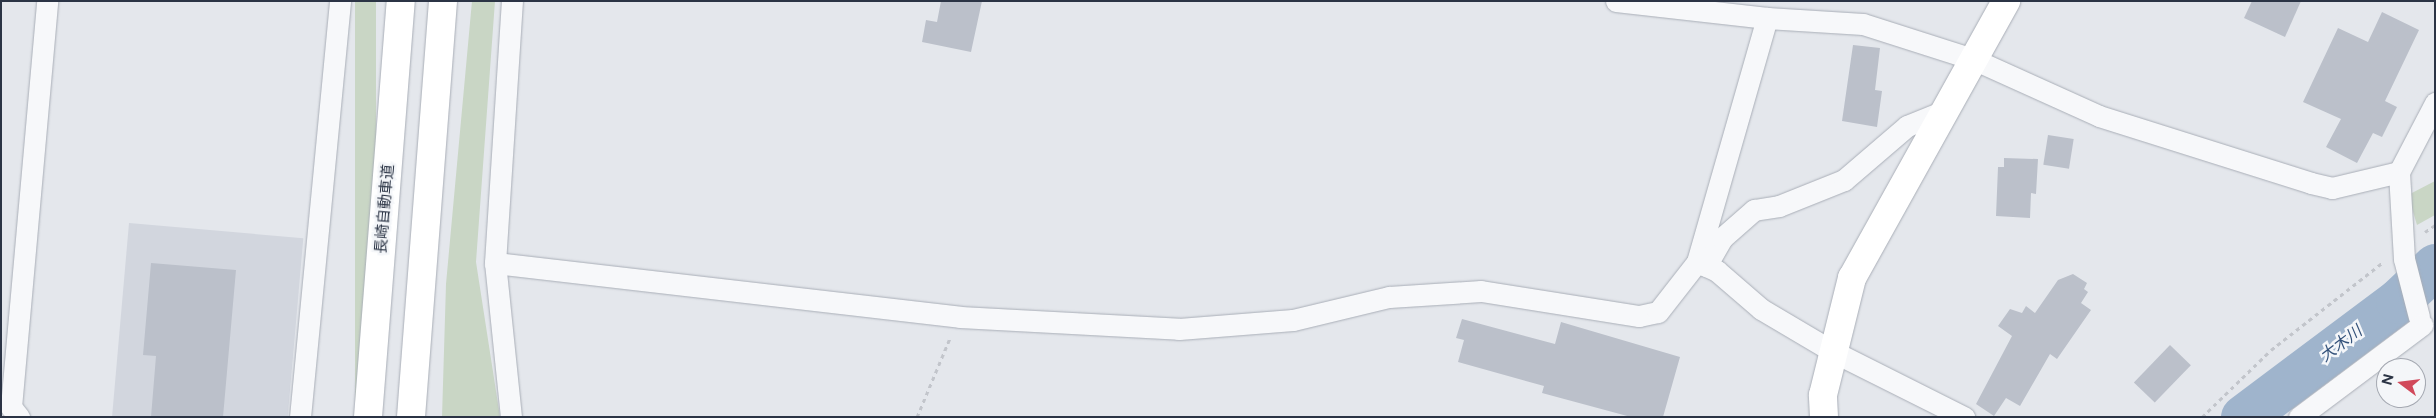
<!DOCTYPE html>
<meta charset="utf-8">
<style>
body{margin:0}
#map{position:relative;width:2436px;height:418px;overflow:hidden;background:#e4e7ec;font-family:"Public Sans","Noto Sans JP",sans-serif}
div>[style]{position:absolute}
.built>*{inset:0;background:#d2d6de;transform-origin:0 0}
.green>*{inset:0;background:#c9d6c5;transform-origin:0 0}
.river>*{height:45px;margin:-22.5px;padding:0 22.5px;transform-origin:22.5px;border-radius:22.5px;background:#9fb4cc}
.building>*{inset:0;background:#bbc0ca;transform-origin:0 0}
.path>*{height:3px;margin-top:-1.5px;transform-origin:0;background:repeating-linear-gradient(90deg,#c2c5cb 0 4px,transparent 0 8px)}
.roads{filter:drop-shadow(0 0 1px #a9aeb7) drop-shadow(0 0 1px #a9aeb7)}
.street>*{height:21px;margin:-10.5px;padding:0 10.5px;transform-origin:10.5px;border-radius:10.5px;background:#f7f8fa}
.secondary>*{height:28px;margin:-14px;padding:0 14px;transform-origin:14px;border-radius:14px;background:#fff}
.highway>*{height:28px;margin:-14px;padding:0 14px;transform-origin:14px;border-radius:14px;background:#fff}
span{translate:-50% -50%;white-space:nowrap;text-align:center;line-height:1.15;-webkit-text-stroke:5px #f4f6f9;paint-order:stroke}
.street-label{font-size:15px;color:#2b3445}
.water-label{font-size:16px;color:#34527a;font-style:italic}
.frame{position:absolute;inset:0;border:2px solid #2b3445;pointer-events:none}
.north{position:absolute;left:2376px;top:358px;width:50px;height:50px;box-sizing:border-box;background:#f4f6f9;border:1px solid #a4a8b1;border-radius:50%;rotate:285deg;font-size:14px;font-weight:700;line-height:20px;text-align:center;color:#2b3445}
.north::after{content:'';display:block;margin:auto;width:18px;height:22px;background:#d1495b;clip-path:polygon(50% 0,100% 100%,50% 72%,0 100%)}
</style>
<div id="map">
<div class="built">
<i style="left:129px;top:223px;width:175px;height:195px;rotate:5deg"></i>
</div>
<div class="green">
<i style="left:355px;top:1px;width:21px;height:417px"></i>
<i style="clip-path:polygon(472px 1px,495px 1px,476px 262px,500px 417px,442px 417px,446px 284px)"></i>
<i style="clip-path:polygon(2435px 181px,2435px 215px,2417px 225px,2408px 195px)"></i>
</div>
<div class="river">
<i style="left:2243px;top:417px;width:194px;rotate:-36.8deg"></i>
<i style="left:2398px;top:301px;width:51px;rotate:-43.4deg"></i>
</div>
<div class="building">
<i style="clip-path:polygon(941px 1px,982px 1px,971px 52px,922px 42px,926px 20px,937px 22px)"></i>
<i style="clip-path:polygon(2252px 1px,2301px 1px,2285px 37px,2244px 18px)"></i>
<i style="clip-path:polygon(2382px 12px,2419px 30px,2385px 101px,2397px 107px,2382px 137px,2373px 133px,2357px 163px,2326px 147px,2341px 119px,2303px 102px,2338px 28px,2368px 42px)"></i>
<i style="clip-path:polygon(1853px 45px,1880px 48px,1875px 90px,1882px 91px,1877px 127px,1842px 121px)"></i>
<i style="left:2048px;top:135px;width:26px;height:30px;rotate:9deg"></i>
<i style="clip-path:polygon(2004px 158px,2038px 159px,2036px 194px,2031px 193px,2030px 218px,1996px 216px,1998px 167px,2004px 167px)"></i>
<i style="clip-path:polygon(151px 263px,236px 270px,223px 417px,151px 417px,156px 356px,143px 355px)"></i>
<i style="clip-path:polygon(2073px 274px,2087px 283px,2084px 289px,2088px 292px,2081px 303px,2091px 310px,2057px 359px,2050px 354px,2020px 406px,2006px 398px,1994px 416px,1976px 404px,2012px 336px,1998px 326px,2010px 309px,2022px 313px,2026px 306px,2035px 313px,2058px 280px)"></i>
<i style="clip-path:polygon(1462px 319px,1555px 344px,1561px 322px,1680px 357px,1663px 417px,1631px 417px,1542px 393px,1544px 386px,1458px 362px,1464px 340px,1456px 338px)"></i>
<i style="left:2170px;top:345px;width:29px;height:52px;rotate:44deg"></i>
</div>
<div class="path">
<i style="left:2425px;top:232px;width:12px;rotate:-35deg"></i>
<i style="left:917px;top:417px;width:86px;rotate:-67.3deg"></i>
<i style="left:2202px;top:417px;width:96px;rotate:-44.2deg"></i>
<i style="left:2271px;top:350px;width:141px;rotate:-38.1deg"></i>
</div>
<div class="roads">
<div class="street">
<i style="left:1616px;top:1px;width:152px;rotate:6.4deg"></i>
<i style="left:1767px;top:18px;width:96px;rotate:3.6deg"></i>
<i style="left:1863px;top:24px;width:115px;rotate:17.7deg"></i>
<i style="left:1973px;top:59px;width:138px;rotate:24.3deg"></i>
<i style="left:2099px;top:116px;width:222px;rotate:17.5deg"></i>
<i style="left:2311px;top:183px;width:22px;rotate:13deg"></i>
<i style="left:2332px;top:188px;width:69px;rotate:-13.4deg"></i>
<i style="left:1697px;top:262px;width:22px;rotate:24deg"></i>
<i style="left:1717px;top:271px;width:58px;rotate:40.8deg"></i>
<i style="left:1761px;top:309px;width:82px;rotate:30.6deg"></i>
<i style="left:1832px;top:351px;width:148px;rotate:26.6deg"></i>
<i style="left:495px;top:263px;width:468px;rotate:6.6deg"></i>
<i style="left:960px;top:317px;width:219px;rotate:3.1deg"></i>
<i style="left:1179px;top:329px;width:114px;rotate:-4.5deg"></i>
<i style="left:1293px;top:320px;width:99px;rotate:-13.5deg"></i>
<i style="left:1389px;top:297px;width:92px;rotate:-3.7deg"></i>
<i style="left:1481px;top:291px;width:160px;rotate:9deg"></i>
<i style="left:1639px;top:316px;width:19px;rotate:-12deg"></i>
<i style="left:1658px;top:312px;width:63px;rotate:-52deg"></i>
<i style="left:1697px;top:262px;width:254px;rotate:-74deg"></i>
<i style="left:1706px;top:266px;width:32px;rotate:-60deg"></i>
<i style="left:1722px;top:238px;width:43px;rotate:-41.2deg"></i>
<i style="left:1754px;top:210px;width:25px;rotate:-9deg"></i>
<i style="left:1779px;top:206px;width:70px;rotate:-21.8deg"></i>
<i style="left:1844px;top:180px;width:83px;rotate:-40.6deg"></i>
<i style="left:1907px;top:126px;width:40px;rotate:-22deg"></i>
<i style="left:2419px;top:317px;width:60px;rotate:-104.5deg"></i>
<i style="left:2404px;top:259px;width:87px;rotate:-93.3deg"></i>
<i style="left:2399px;top:172px;width:78px;rotate:-62.4deg"></i>
<i style="left:19px;top:417px;width:13px;rotate:-129deg"></i>
<i style="left:11px;top:407px;width:408px;rotate:-84.9deg"></i>
<i style="left:300px;top:417px;width:418px;rotate:-84.5deg"></i>
<i style="left:511px;top:417px;width:155px;rotate:-95.9deg"></i>
<i style="left:495px;top:263px;width:263px;rotate:-86.3deg"></i>
<i style="left:2299px;top:417px;width:154px;rotate:-36.8deg"></i>
</div>
<div class="secondary">
<i style="left:1824px;top:417px;width:22px;rotate:-93deg"></i>
<i style="left:1823px;top:395px;width:121px;rotate:-76.1deg"></i>
<i style="left:1852px;top:278px;width:317px;rotate:-60.9deg"></i>
</div>
<div class="highway">
<i style="left:368px;top:417px;width:417px;rotate:-85.5deg"></i>
<i style="left:411px;top:417px;width:417px;rotate:-85.6deg"></i>
</div>
</div>
<div class="street-label">
<span style="left:384px;top:209px;rotate:-85deg">長崎自動車道</span>
</div>
<div class="water-label">
<span style="left:2341px;top:344px;rotate:-37deg">大木川</span>
</div>
<div class="frame"></div>
<div class="north">N</div>
</div>
